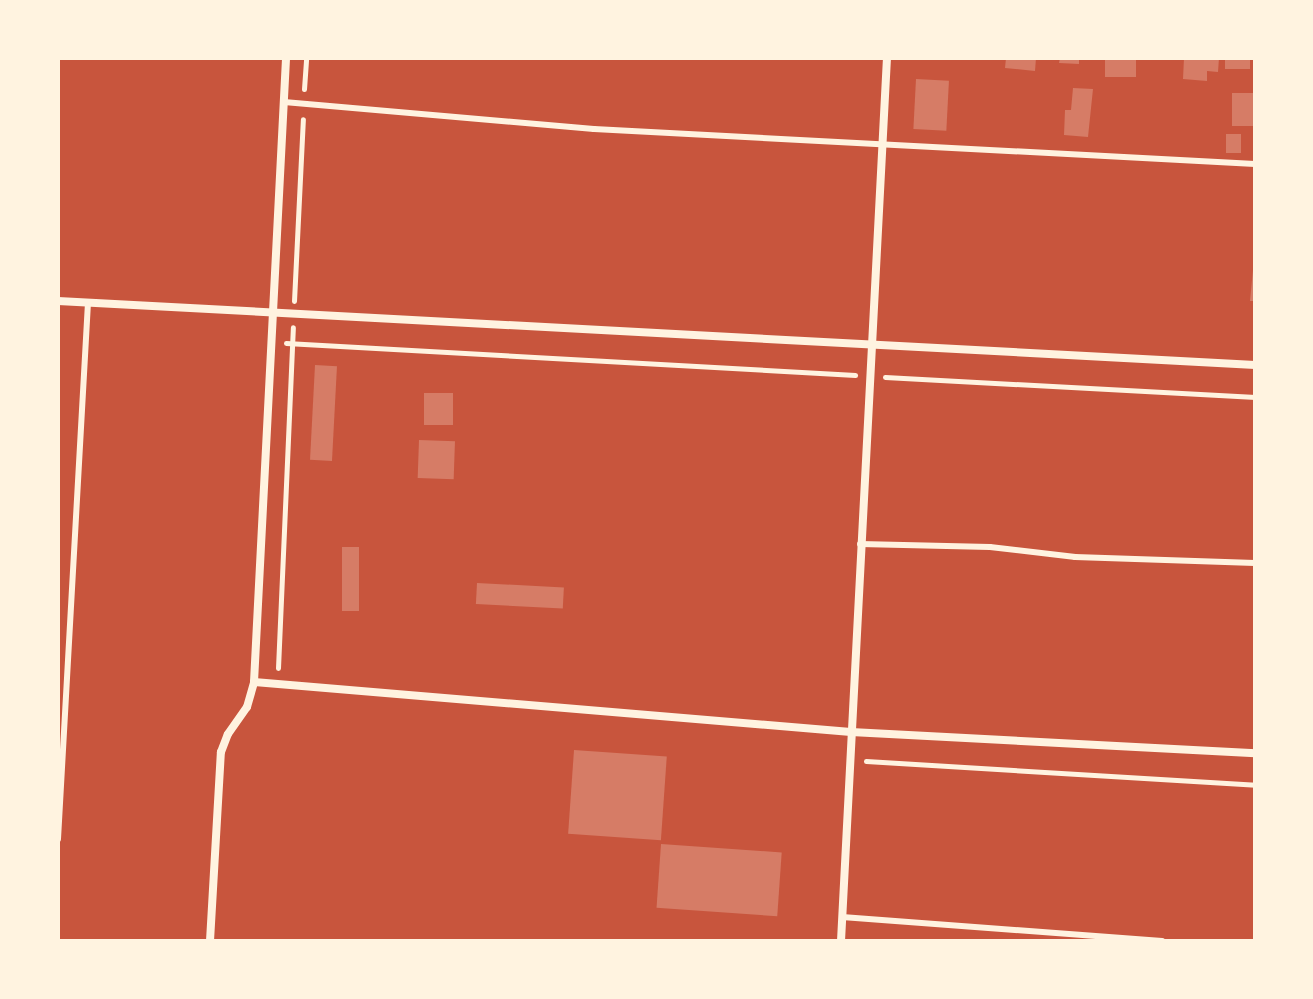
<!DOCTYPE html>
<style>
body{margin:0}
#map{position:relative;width:1313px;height:999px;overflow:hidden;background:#c8553d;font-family:"Sofia Sans Condensed",sans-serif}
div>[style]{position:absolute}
.building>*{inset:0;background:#d67c66;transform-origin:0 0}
.path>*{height:5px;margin:-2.5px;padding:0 2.5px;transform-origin:2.5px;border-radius:2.5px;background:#fff3e0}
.service>*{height:6px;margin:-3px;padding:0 3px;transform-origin:3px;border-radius:3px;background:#fff3e0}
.minor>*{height:8px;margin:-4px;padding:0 4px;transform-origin:4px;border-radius:4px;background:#fff3e0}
span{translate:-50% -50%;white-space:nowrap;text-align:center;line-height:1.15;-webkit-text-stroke:8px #fff3e0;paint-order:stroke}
.frame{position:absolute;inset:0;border:60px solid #fff3e0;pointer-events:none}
</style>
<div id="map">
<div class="building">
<i style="clip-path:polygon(1006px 58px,1036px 58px,1035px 71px,1005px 68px)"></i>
<i style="clip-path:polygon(1060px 58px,1079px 58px,1079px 64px,1059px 63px)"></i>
<i style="left:1105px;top:58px;width:31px;height:19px"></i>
<i style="clip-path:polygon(1184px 58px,1219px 58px,1218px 72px,1207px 71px,1207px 81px,1183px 79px)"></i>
<i style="left:1225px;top:58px;width:25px;height:11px"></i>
<i style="left:916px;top:79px;width:33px;height:50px;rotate:3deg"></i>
<i style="clip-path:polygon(1073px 88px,1093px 89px,1088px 137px,1064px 135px,1065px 110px,1071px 110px)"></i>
<i style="left:1232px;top:93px;width:23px;height:33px"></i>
<i style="left:1226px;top:134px;width:15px;height:19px"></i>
<i style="clip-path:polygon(1253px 270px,1255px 270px,1255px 301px,1250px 301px)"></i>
<i style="left:315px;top:365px;width:22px;height:95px;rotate:3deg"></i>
<i style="left:424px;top:393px;width:29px;height:32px"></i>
<i style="left:419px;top:440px;width:36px;height:38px;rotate:2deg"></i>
<i style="left:342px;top:547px;width:17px;height:64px"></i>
<i style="left:477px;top:583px;width:87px;height:21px;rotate:3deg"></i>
<i style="left:574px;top:750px;width:93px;height:84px;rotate:4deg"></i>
<i style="left:661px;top:844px;width:121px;height:64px;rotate:4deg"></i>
</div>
<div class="path">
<i style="left:304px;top:89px;width:31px;rotate:-86deg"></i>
<i style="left:294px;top:301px;width:182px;rotate:-87.2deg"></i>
<i style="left:286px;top:343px;width:570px;rotate:3.22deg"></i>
<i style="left:885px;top:377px;width:371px;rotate:3.1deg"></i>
<i style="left:278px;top:668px;width:341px;rotate:-87.5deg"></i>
<i style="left:866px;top:761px;width:390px;rotate:3.5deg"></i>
</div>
<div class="service">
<i style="left:284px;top:102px;width:311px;rotate:5deg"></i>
<i style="left:594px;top:129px;width:662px;rotate:3.03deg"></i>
<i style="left:860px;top:544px;width:130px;rotate:1.3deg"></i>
<i style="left:990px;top:547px;width:86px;rotate:6.7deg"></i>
<i style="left:1075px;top:557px;width:180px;rotate:1.9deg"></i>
<i style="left:58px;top:839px;width:537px;rotate:-86.8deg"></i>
<i style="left:842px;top:917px;width:321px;rotate:4.3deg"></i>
</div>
<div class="minor">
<i style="left:58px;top:301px;width:1199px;rotate:3.06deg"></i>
<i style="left:254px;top:682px;width:599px;rotate:4.79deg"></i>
<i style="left:851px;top:732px;width:405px;rotate:3deg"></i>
<i style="left:210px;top:941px;width:189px;rotate:-86.7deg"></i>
<i style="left:221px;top:752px;width:19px;rotate:-69deg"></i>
<i style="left:228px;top:734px;width:33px;rotate:-55deg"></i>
<i style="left:247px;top:707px;width:26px;rotate:-74deg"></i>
<i style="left:254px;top:682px;width:625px;rotate:-87.06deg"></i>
<i style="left:841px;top:941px;width:884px;rotate:-87.02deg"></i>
</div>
<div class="frame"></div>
</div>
